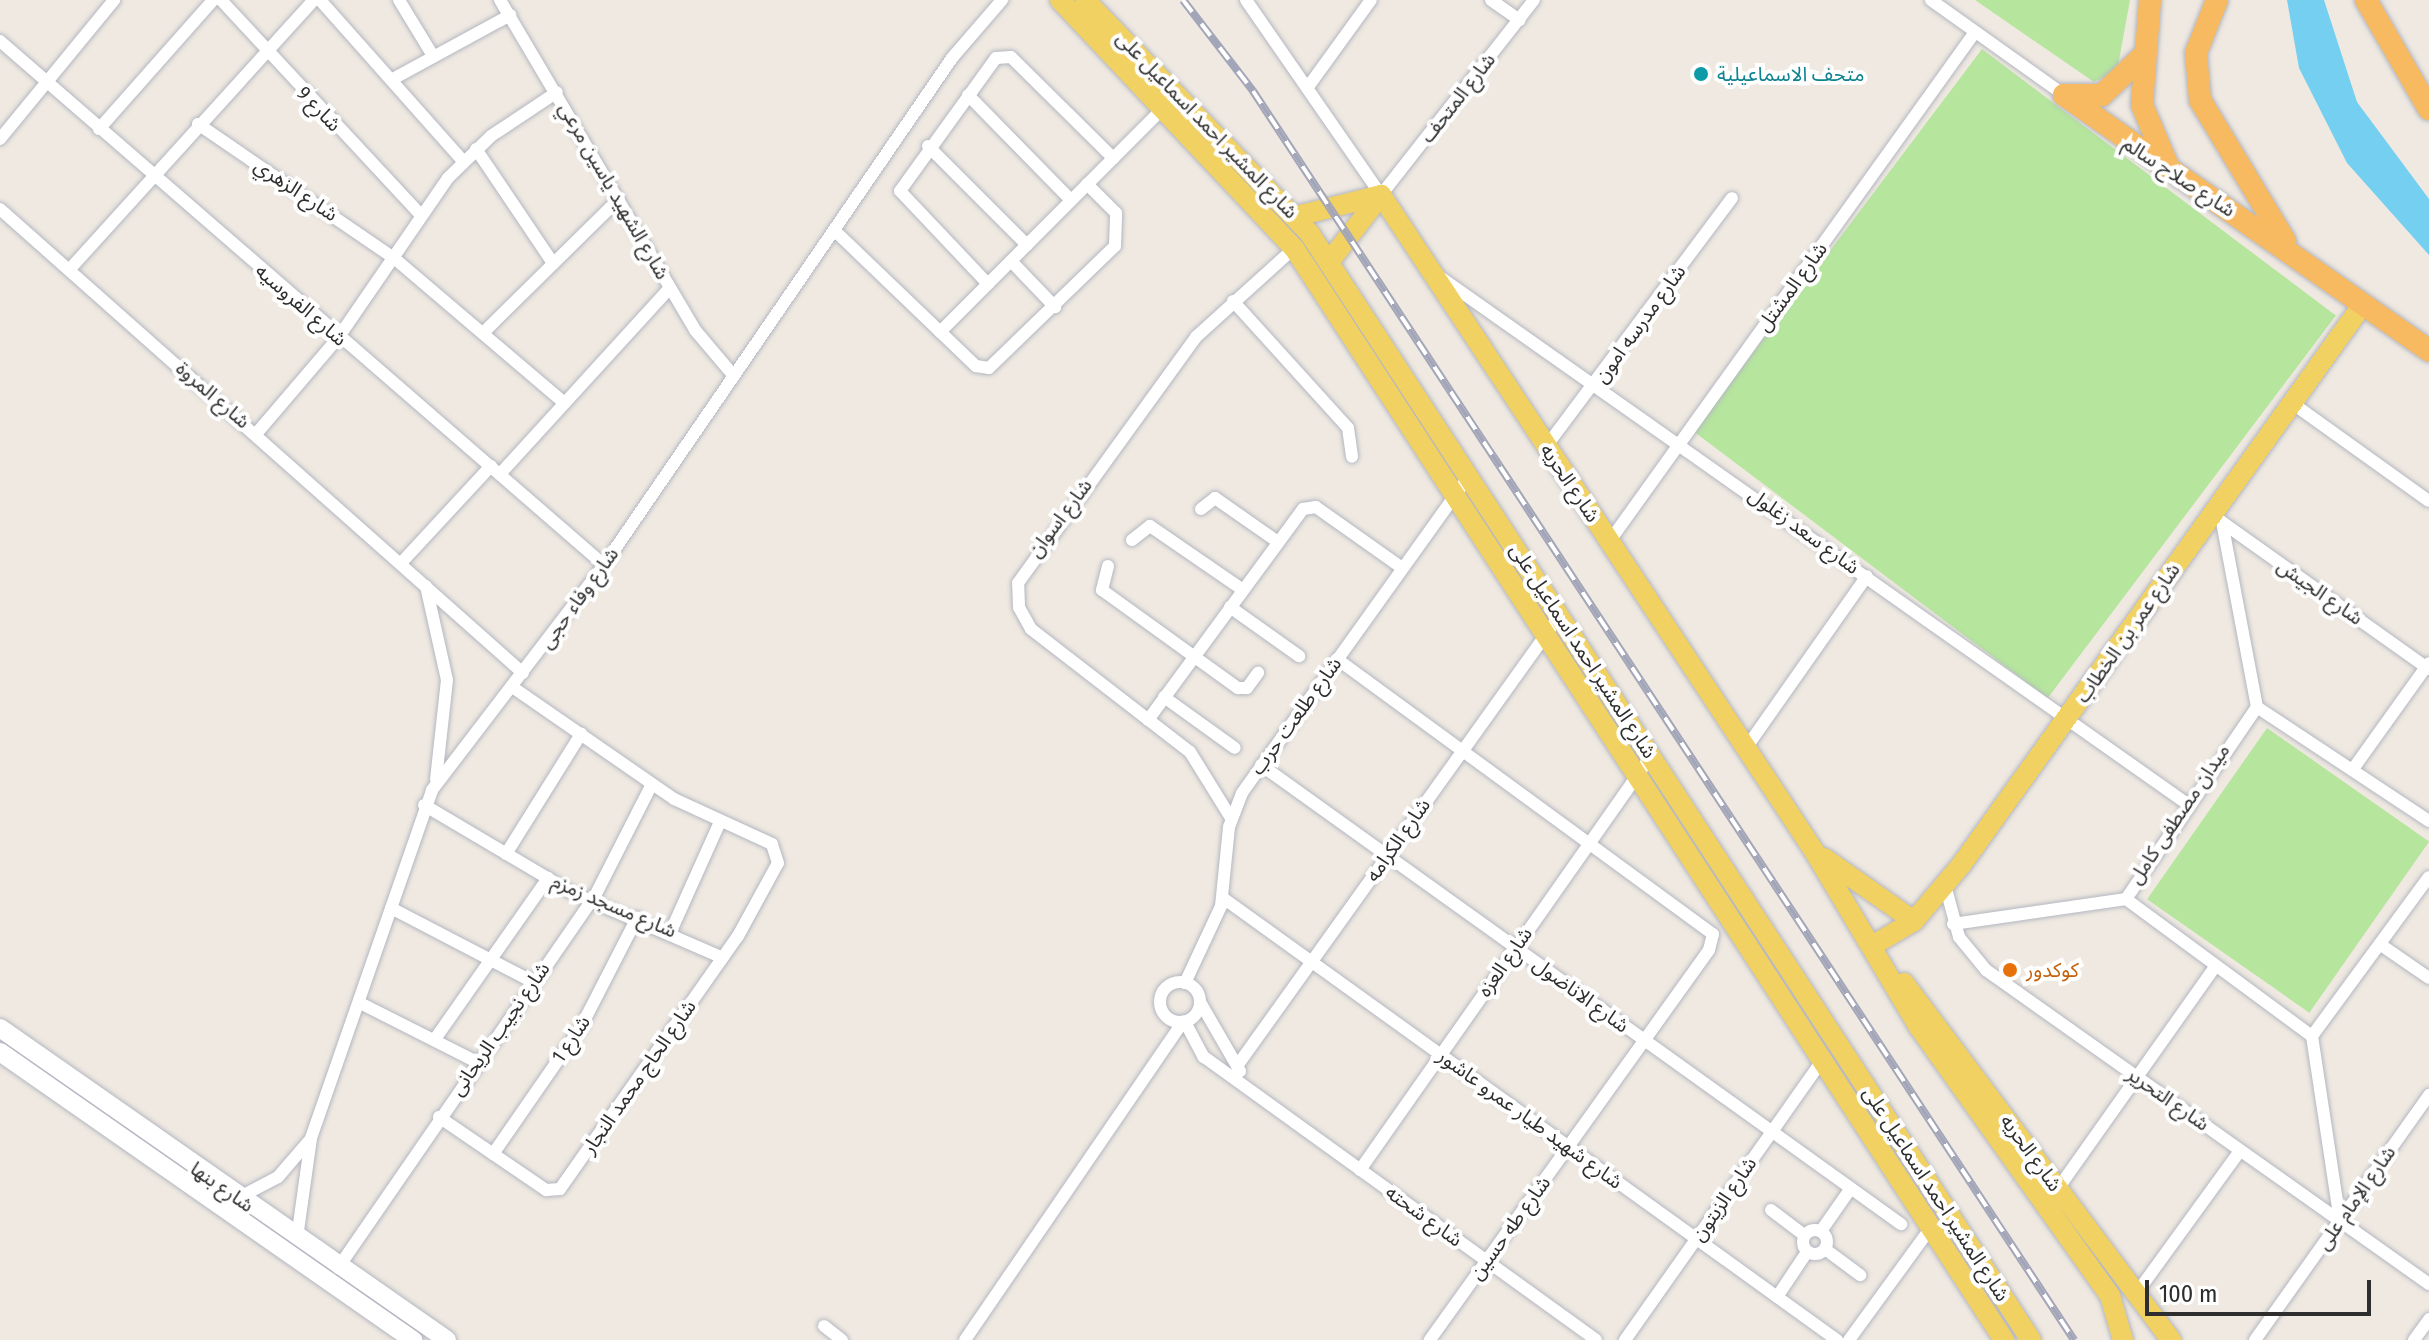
<!DOCTYPE html>
<meta charset="utf-8">
<style>
body{margin:0}
#map{position:relative;width:2429px;height:1340px;overflow:hidden;background:#efe9e1;font-family:"Fira Sans Condensed","Noto Sans Arabic",sans-serif}
div>[style]{position:absolute}
.green>*{inset:0;background:#b6e59e;transform-origin:0 0}
.water>*{inset:0;background:#75cff0}
.roads{filter:drop-shadow(0 0 2px #b4b7c1) drop-shadow(0 0 2px #b4b7c1)}
.minor>*{height:12px;margin:-6px;padding:0 6px;transform-origin:6px;border-radius:6px;background:#fff}
.minor>.ring{margin:-6px;padding:0;box-sizing:content-box;background:none;border:12px solid #fff;border-radius:50%}
.secondary>*{height:18px;margin:-9px;padding:0 9px;transform-origin:9px;border-radius:9px;background:#fff}
.primary>*{height:20px;margin:-10px;padding:0 10px;transform-origin:10px;border-radius:10px;background:#f2d163}
.trunk>*{height:22px;margin:-11px;padding:0 11px;transform-origin:11px;border-radius:11px;background:#f8ba60}
.rail>*{height:8px;margin-top:-4px;transform-origin:0;background:repeating-linear-gradient(90deg,#fff 0 15px,#a3a6b8 0 30px);box-sizing:border-box;border-block:2px solid #a3a6b8}
.dots>*{width:22px;height:22px;translate:-50% -50%;box-sizing:border-box;border:4px solid #fff;border-radius:50%}
span{translate:-50% -50%;white-space:nowrap;text-align:center;line-height:1.15;-webkit-text-stroke:8px #fff;paint-order:stroke}
.culture-label{font-size:20px;color:#0d838f}
.left{translate:0 -50%;text-align:left}
.street-label{font-size:20px;color:#2e2e2e}
.food-label{font-size:20px;color:#c56008}
.scale{position:absolute;left:2145px;top:1280px;width:226px;height:36px;box-sizing:border-box;border:4px solid #2e2e2e;border-top:0;padding-left:10px;font-size:24px;line-height:28px;white-space:nowrap;color:#2e2e2e;-webkit-text-stroke:6px #fff;paint-order:stroke}
</style>
<div id="map">
<div class="green">
<i style="clip-path:polygon(1975px 0,2130px 0,2117px 71px,2094px 82px)"></i>
<i style="left:1982px;top:49px;width:443px;height:479px;rotate:37deg"></i>
<i style="left:2267px;top:728px;width:198px;height:209px;rotate:35deg"></i>
</div>
<div class="water">
<i style="clip-path:polygon(2287px 0,2324px 0,2357px 102px,2429px 199px,2429px 255px,2347px 163px,2299px 68px)"></i>
</div>
<div class="roads">
<div class="minor">
<i style="left:221px;top:0;width:292px;rotate:47.1deg"></i>
<i style="left:320px;top:0;width:215px;rotate:48.4deg"></i>
<i style="left:399px;top:0;width:66px;rotate:58.7deg"></i>
<i style="left:500px;top:0;width:383px;rotate:59.4deg"></i>
<i style="left:695px;top:330px;width:60px;rotate:49.7deg"></i>
<i style="left:1246px;top:0;width:237px;rotate:55.3deg"></i>
<i style="left:1381px;top:195px;width:248px;rotate:-51.9deg"></i>
<i style="left:1491px;top:0;width:35px;rotate:35deg"></i>
<i style="left:1931px;top:0;width:163px;rotate:35.5deg"></i>
<i style="left:0;top:41px;width:800px;rotate:40.94deg"></i>
<i style="left:391px;top:80px;width:136px;rotate:-28.6deg"></i>
<i style="left:1308px;top:87px;width:107px;rotate:-54.1deg"></i>
<i style="left:968px;top:95px;width:147px;rotate:45.6deg"></i>
<i style="left:198px;top:124px;width:237px;rotate:34.4deg"></i>
<i style="left:394px;top:258px;width:222px;rotate:40.4deg"></i>
<i style="left:99px;top:129px;width:172px;rotate:-48.5deg"></i>
<i style="left:0;top:139px;width:180px;rotate:-50.6deg"></i>
<i style="left:928px;top:146px;width:140px;rotate:45deg"></i>
<i style="left:476px;top:149px;width:138px;rotate:56deg"></i>
<i style="left:0;top:209px;width:699px;rotate:41.58deg"></i>
<i style="left:834px;top:230px;width:197px;rotate:43.8deg"></i>
<i style="left:976px;top:366px;width:13px;rotate:9deg"></i>
<i style="left:989px;top:368px;width:175px;rotate:-44.1deg"></i>
<i style="left:1115px;top:246px;width:33px;rotate:-88deg"></i>
<i style="left:1116px;top:213px;width:41px;rotate:-135deg"></i>
<i style="left:1011px;top:261px;width:64px;rotate:46.3deg"></i>
<i style="left:69px;top:270px;width:365px;rotate:-47.8deg"></i>
<i style="left:1440px;top:277px;width:913px;rotate:35.19deg"></i>
<i style="left:988px;top:284px;width:128px;rotate:-133.4deg"></i>
<i style="left:900px;top:191px;width:164px;rotate:-54.2deg"></i>
<i style="left:996px;top:58px;width:15px;rotate:-4deg"></i>
<i style="left:1011px;top:57px;width:144px;rotate:44.7deg"></i>
<i style="left:1233px;top:301px;width:171px;rotate:47.8deg"></i>
<i style="left:1348px;top:428px;width:29px;rotate:82deg"></i>
<i style="left:485px;top:331px;width:188px;rotate:-44.6deg"></i>
<i style="left:940px;top:332px;width:316px;rotate:-45.1deg"></i>
<i style="left:2292px;top:403px;width:168px;rotate:35.6deg"></i>
<i style="left:256px;top:434px;width:126px;rotate:-49.5deg"></i>
<i style="left:338px;top:338px;width:194px;rotate:-55.5deg"></i>
<i style="left:448px;top:178px;width:60px;rotate:-44.3deg"></i>
<i style="left:491px;top:136px;width:79px;rotate:-33.7deg"></i>
<i style="left:1545px;top:448px;width:312px;rotate:-53.2deg"></i>
<i style="left:500px;top:474px;width:252px;rotate:-47.6deg"></i>
<i style="left:1201px;top:509px;width:18px;rotate:-38deg"></i>
<i style="left:1215px;top:498px;width:77px;rotate:34.9deg"></i>
<i style="left:2212px;top:515px;width:266px;rotate:35.4deg"></i>
<i style="left:2222px;top:522px;width:188px;rotate:79.3deg"></i>
<i style="left:1132px;top:540px;width:23px;rotate:-38deg"></i>
<i style="left:1150px;top:526px;width:113px;rotate:34.5deg"></i>
<i style="left:1609px;top:542px;width:628px;rotate:-54.33deg"></i>
<i style="left:402px;top:562px;width:131px;rotate:-47.2deg"></i>
<i style="left:1108px;top:566px;width:25px;rotate:104deg"></i>
<i style="left:1102px;top:590px;width:168px;rotate:35.8deg"></i>
<i style="left:1238px;top:688px;width:9px"></i>
<i style="left:1247px;top:688px;width:19px;rotate:-54deg"></i>
<i style="left:426px;top:586px;width:96px;rotate:77.4deg"></i>
<i style="left:447px;top:680px;width:100px;rotate:96.3deg"></i>
<i style="left:1230px;top:607px;width:85px;rotate:35.4deg"></i>
<i style="left:1337px;top:659px;width:466px;rotate:36.2deg"></i>
<i style="left:1713px;top:934px;width:16px;rotate:104deg"></i>
<i style="left:1709px;top:950px;width:480px;rotate:125.6deg"></i>
<i style="left:1164px;top:697px;width:87px;rotate:35.7deg"></i>
<i style="left:1148px;top:720px;width:262px;rotate:-53.7deg"></i>
<i style="left:1303px;top:509px;width:13px;rotate:-9deg"></i>
<i style="left:1316px;top:507px;width:105px;rotate:35.3deg"></i>
<i style="left:1746px;top:748px;width:210px;rotate:-54.9deg"></i>
<i style="left:1261px;top:765px;width:788px;rotate:35.65deg"></i>
<i style="left:2353px;top:769px;width:130px;rotate:-54.4deg"></i>
<i style="left:424px;top:805px;width:173px;rotate:30.6deg"></i>
<i style="left:573px;top:893px;width:163px;rotate:23.4deg"></i>
<i style="left:1231px;top:818px;width:78px;rotate:-121.8deg"></i>
<i style="left:1190px;top:752px;width:201px;rotate:-142.3deg"></i>
<i style="left:1031px;top:629px;width:25px;rotate:-119deg"></i>
<i style="left:1019px;top:607px;width:24px;rotate:-92deg"></i>
<i style="left:1018px;top:583px;width:304px;rotate:-54.1deg"></i>
<i style="left:1196px;top:337px;width:132px;rotate:-42.2deg"></i>
<i style="left:2429px;top:821px;width:206px;rotate:-146.5deg"></i>
<i style="left:2257px;top:707px;width:232px;rotate:124.3deg"></i>
<i style="left:2126px;top:899px;width:231px;rotate:36.4deg"></i>
<i style="left:2312px;top:1036px;width:197px;rotate:-53.7deg"></i>
<i style="left:506px;top:854px;width:142px;rotate:-58deg"></i>
<i style="left:1945px;top:885px;width:54px;rotate:74.9deg"></i>
<i style="left:1959px;top:937px;width:43px;rotate:50.7deg"></i>
<i style="left:1986px;top:970px;width:543px;rotate:35.33deg"></i>
<i style="left:1223px;top:898px;width:757px;rotate:35.75deg"></i>
<i style="left:391px;top:908px;width:160px;rotate:27.5deg"></i>
<i style="left:1953px;top:924px;width:175px;rotate:-8.2deg"></i>
<i style="left:671px;top:931px;width:120px;rotate:-65.8deg"></i>
<i style="left:2381px;top:945px;width:58px;rotate:34.5deg"></i>
<i class="ring" style="left:1160px;top:982px;width:28px;height:28px"></i>
<i style="left:1185px;top:983px;width:85px;rotate:-64.9deg"></i>
<i style="left:1221px;top:906px;width:79px;rotate:-84.2deg"></i>
<i style="left:1229px;top:827px;width:36px;rotate:-69deg"></i>
<i style="left:1242px;top:793px;width:390px;rotate:-54.4deg"></i>
<i style="left:1200px;top:1002px;width:80px;rotate:59.9deg"></i>
<i style="left:362px;top:1004px;width:129px;rotate:26.8deg"></i>
<i style="left:1185px;top:1022px;width:40px;rotate:62deg"></i>
<i style="left:1204px;top:1057px;width:483px;rotate:35.8deg"></i>
<i style="left:2312px;top:1036px;width:187px;rotate:81.4deg"></i>
<i style="left:435px;top:1039px;width:197px;rotate:-54.9deg"></i>
<i style="left:1237px;top:1066px;width:555px;rotate:-54.39deg"></i>
<i style="left:439px;top:1117px;width:130px;rotate:34.3deg"></i>
<i style="left:546px;top:1190px;width:14px;rotate:-4deg"></i>
<i style="left:560px;top:1189px;width:309px;rotate:-54.9deg"></i>
<i style="left:738px;top:936px;width:83px;rotate:-61.3deg"></i>
<i style="left:778px;top:863px;width:20px;rotate:-108deg"></i>
<i style="left:772px;top:844px;width:108px;rotate:-155.3deg"></i>
<i style="left:674px;top:799px;width:197px;rotate:-145.3deg"></i>
<i style="left:493px;top:1154px;width:155px;rotate:-55.3deg"></i>
<i style="left:581px;top:1027px;width:123px;rotate:-62.8deg"></i>
<i style="left:1360px;top:1170px;width:506px;rotate:-54.9deg"></i>
<i style="left:2057px;top:1190px;width:270px;rotate:-54.7deg"></i>
<i style="left:238px;top:1198px;width:45px;rotate:-27.7deg"></i>
<i style="left:278px;top:1177px;width:48px;rotate:-49.3deg"></i>
<i style="left:1771px;top:1210px;width:41px;rotate:37.1deg"></i>
<i class="ring" style="left:1803px;top:1230px;width:12px;height:12px"></i>
<i style="left:1821px;top:1231px;width:52px;rotate:-55.1deg"></i>
<i style="left:297px;top:1238px;width:101px;rotate:-82deg"></i>
<i style="left:311px;top:1138px;width:368px;rotate:-70.8deg"></i>
<i style="left:432px;top:790px;width:283px;rotate:-52.6deg"></i>
<i style="left:604px;top:565px;width:615px;rotate:-55.53deg"></i>
<i style="left:952px;top:58px;width:77px;rotate:-49.2deg"></i>
<i style="left:1825px;top:1249px;width:44px;rotate:36.6deg"></i>
<i style="left:338px;top:1268px;width:454px;rotate:-55.4deg"></i>
<i style="left:596px;top:894px;width:123px;rotate:-63deg"></i>
<i style="left:2136px;top:1294px;width:177px;rotate:-54deg"></i>
<i style="left:1777px;top:1297px;width:54px;rotate:-56.3deg"></i>
<i style="left:824px;top:1326px;width:23px;rotate:38deg"></i>
<i style="left:965px;top:1340px;width:386px;rotate:-55.6deg"></i>
<i style="left:1625px;top:1340px;width:344px;rotate:-54.8deg"></i>
<i style="left:1849px;top:1340px;width:141px;rotate:-53.9deg"></i>
<i style="left:2255px;top:1340px;width:301px;rotate:-54.6deg"></i>
<i style="left:2414px;top:1340px;width:26px;rotate:-54deg"></i>
</div>
<div class="secondary">
<i style="left:0;top:1028px;width:545px;rotate:34.91deg"></i>
<i style="left:0;top:1052px;width:504px;rotate:34.89deg"></i>
</div>
<div class="primary">
<i style="left:1060px;top:0;width:341px;rotate:46.7deg"></i>
<i style="left:1294px;top:248px;width:1303px;rotate:56.97deg"></i>
<i style="left:1085px;top:0;width:325px;rotate:46.1deg"></i>
<i style="left:1310px;top:234px;width:1320px;rotate:56.9deg"></i>
<i style="left:1381px;top:195px;width:786px;rotate:56.57deg"></i>
<i style="left:1814px;top:851px;width:205px;rotate:59.2deg"></i>
<i style="left:1919px;top:1027px;width:330px;rotate:54.6deg"></i>
<i style="left:2110px;top:1296px;width:46px;rotate:73.5deg"></i>
<i style="left:1297px;top:216px;width:87px;rotate:-14deg"></i>
<i style="left:1329px;top:262px;width:85px;rotate:-52.2deg"></i>
<i style="left:1824px;top:858px;width:110px;rotate:35deg"></i>
<i style="left:1875px;top:944px;width:45px;rotate:-30.5deg"></i>
<i style="left:1914px;top:921px;width:75px;rotate:-49.9deg"></i>
<i style="left:1962px;top:864px;width:689px;rotate:-54.39deg"></i>
<i style="left:1904px;top:983px;width:446px;rotate:53.2deg"></i>
</div>
<div class="trunk">
<i style="left:2150px;top:0;width:105px;rotate:94.4deg"></i>
<i style="left:2142px;top:105px;width:64px;rotate:67deg"></i>
<i style="left:2217px;top:0;width:57px;rotate:111.6deg"></i>
<i style="left:2196px;top:53px;width:47px;rotate:85.1deg"></i>
<i style="left:2200px;top:100px;width:165px;rotate:58.9deg"></i>
<i style="left:2366px;top:0;width:126px;rotate:60deg"></i>
<i style="left:2064px;top:95px;width:446px;rotate:35deg"></i>
<i style="left:2064px;top:95px;width:38px"></i>
<i style="left:2102px;top:95px;width:55px;rotate:-43.5deg"></i>
</div>
</div>
<div class="rail">
<i style="left:1183px;top:0;width:115px;rotate:52.4deg"></i>
<i style="left:1253px;top:91px;width:1495px;rotate:56.68deg"></i>
</div>
<div class="dots">
<i style="left:1701px;top:74px;background:#0f9aa8"></i>
<i style="left:2010px;top:970px;background:#e8710a"></i>
</div>
<div class="culture-label">
<span class="left" style="left:1717px;top:74px">متحف الاسماعيلية</span>
</div>
<div class="street-label">
<span style="left:1458px;top:98px;rotate:-52deg">شارع المتحف</span>
<span style="left:319px;top:109px;rotate:46deg">شارع 9</span>
<span style="left:1207px;top:125px;rotate:46deg">شارع المشير احمد اسماعيل على</span>
<span style="left:2179px;top:177px;rotate:33deg">شارع صلاح سالم</span>
<span style="left:296px;top:190px;rotate:34deg">شارع الزهري</span>
<span style="left:614px;top:191px;rotate:60deg">شارع الشهيد ياسين مرعي</span>
<span style="left:1792px;top:287px;rotate:-54deg">شارع المشتل</span>
<span style="left:301px;top:305px;rotate:41deg">شارع الفروسيه</span>
<span style="left:1640px;top:324px;rotate:-54deg">شارع مدرسه امون</span>
<span style="left:213px;top:395px;rotate:41deg">شارع المروة</span>
<span style="left:1570px;top:483px;rotate:56deg">شارع الحريه</span>
<span style="left:1060px;top:518px;rotate:-53deg">شارع اسوان</span>
<span style="left:1804px;top:531px;rotate:36deg">شارع سعد زغلول</span>
<span style="left:2320px;top:592px;rotate:35deg">شارع الجيش</span>
<span style="left:579px;top:598px;rotate:-54deg">شارع وفاء حجى</span>
<span style="left:2128px;top:633px;rotate:-55deg">شارع عمر بن الخطاب</span>
<span style="left:1583px;top:651px;rotate:57deg">شارع المشير احمد اسماعيل على</span>
<span style="left:1296px;top:716px;rotate:-54deg">شارع طلعت حرب</span>
<span style="left:2179px;top:814px;rotate:-56deg">ميدان مصطفى كامل</span>
<span style="left:1398px;top:840px;rotate:-55deg">شارع الكرامه</span>
<span style="left:614px;top:906px;rotate:23deg">شارع مسجد زمزم</span>
<span style="left:1505px;top:962px;rotate:-55deg">شارع العزه</span>
<span style="left:1581px;top:995px;rotate:36deg">شارع الاناضول</span>
<span style="left:500px;top:1029px;rotate:-55deg">شارع نجيب الريحانى</span>
<span style="left:571px;top:1039px;rotate:-56deg">شارع 1</span>
<span style="left:639px;top:1077px;rotate:-55deg">شارع الحاج محمد النجار</span>
<span style="left:2168px;top:1099px;rotate:35deg">شارع التحرير</span>
<span style="left:1530px;top:1119px;rotate:36deg">شارع شهيد طيار عمرو عاشور</span>
<span style="left:2031px;top:1153px;rotate:54deg">شارع الحريه</span>
<span style="left:222px;top:1187px;rotate:35deg">شارع بنها</span>
<span style="left:1936px;top:1194px;rotate:57deg">شارع المشير احمد اسماعيل على</span>
<span style="left:2356px;top:1198px;rotate:-55deg">شارع الإمام على</span>
<span style="left:1724px;top:1199px;rotate:-55deg">شارع الزيتون</span>
<span style="left:1424px;top:1216px;rotate:36deg">شارع شحته</span>
<span style="left:1510px;top:1228px;rotate:-54deg">شارع طه حسين</span>
</div>
<div class="food-label">
<span class="left" style="left:2026px;top:970px">كوكدور</span>
</div>
<div class="scale">100 m</div>
</div>
